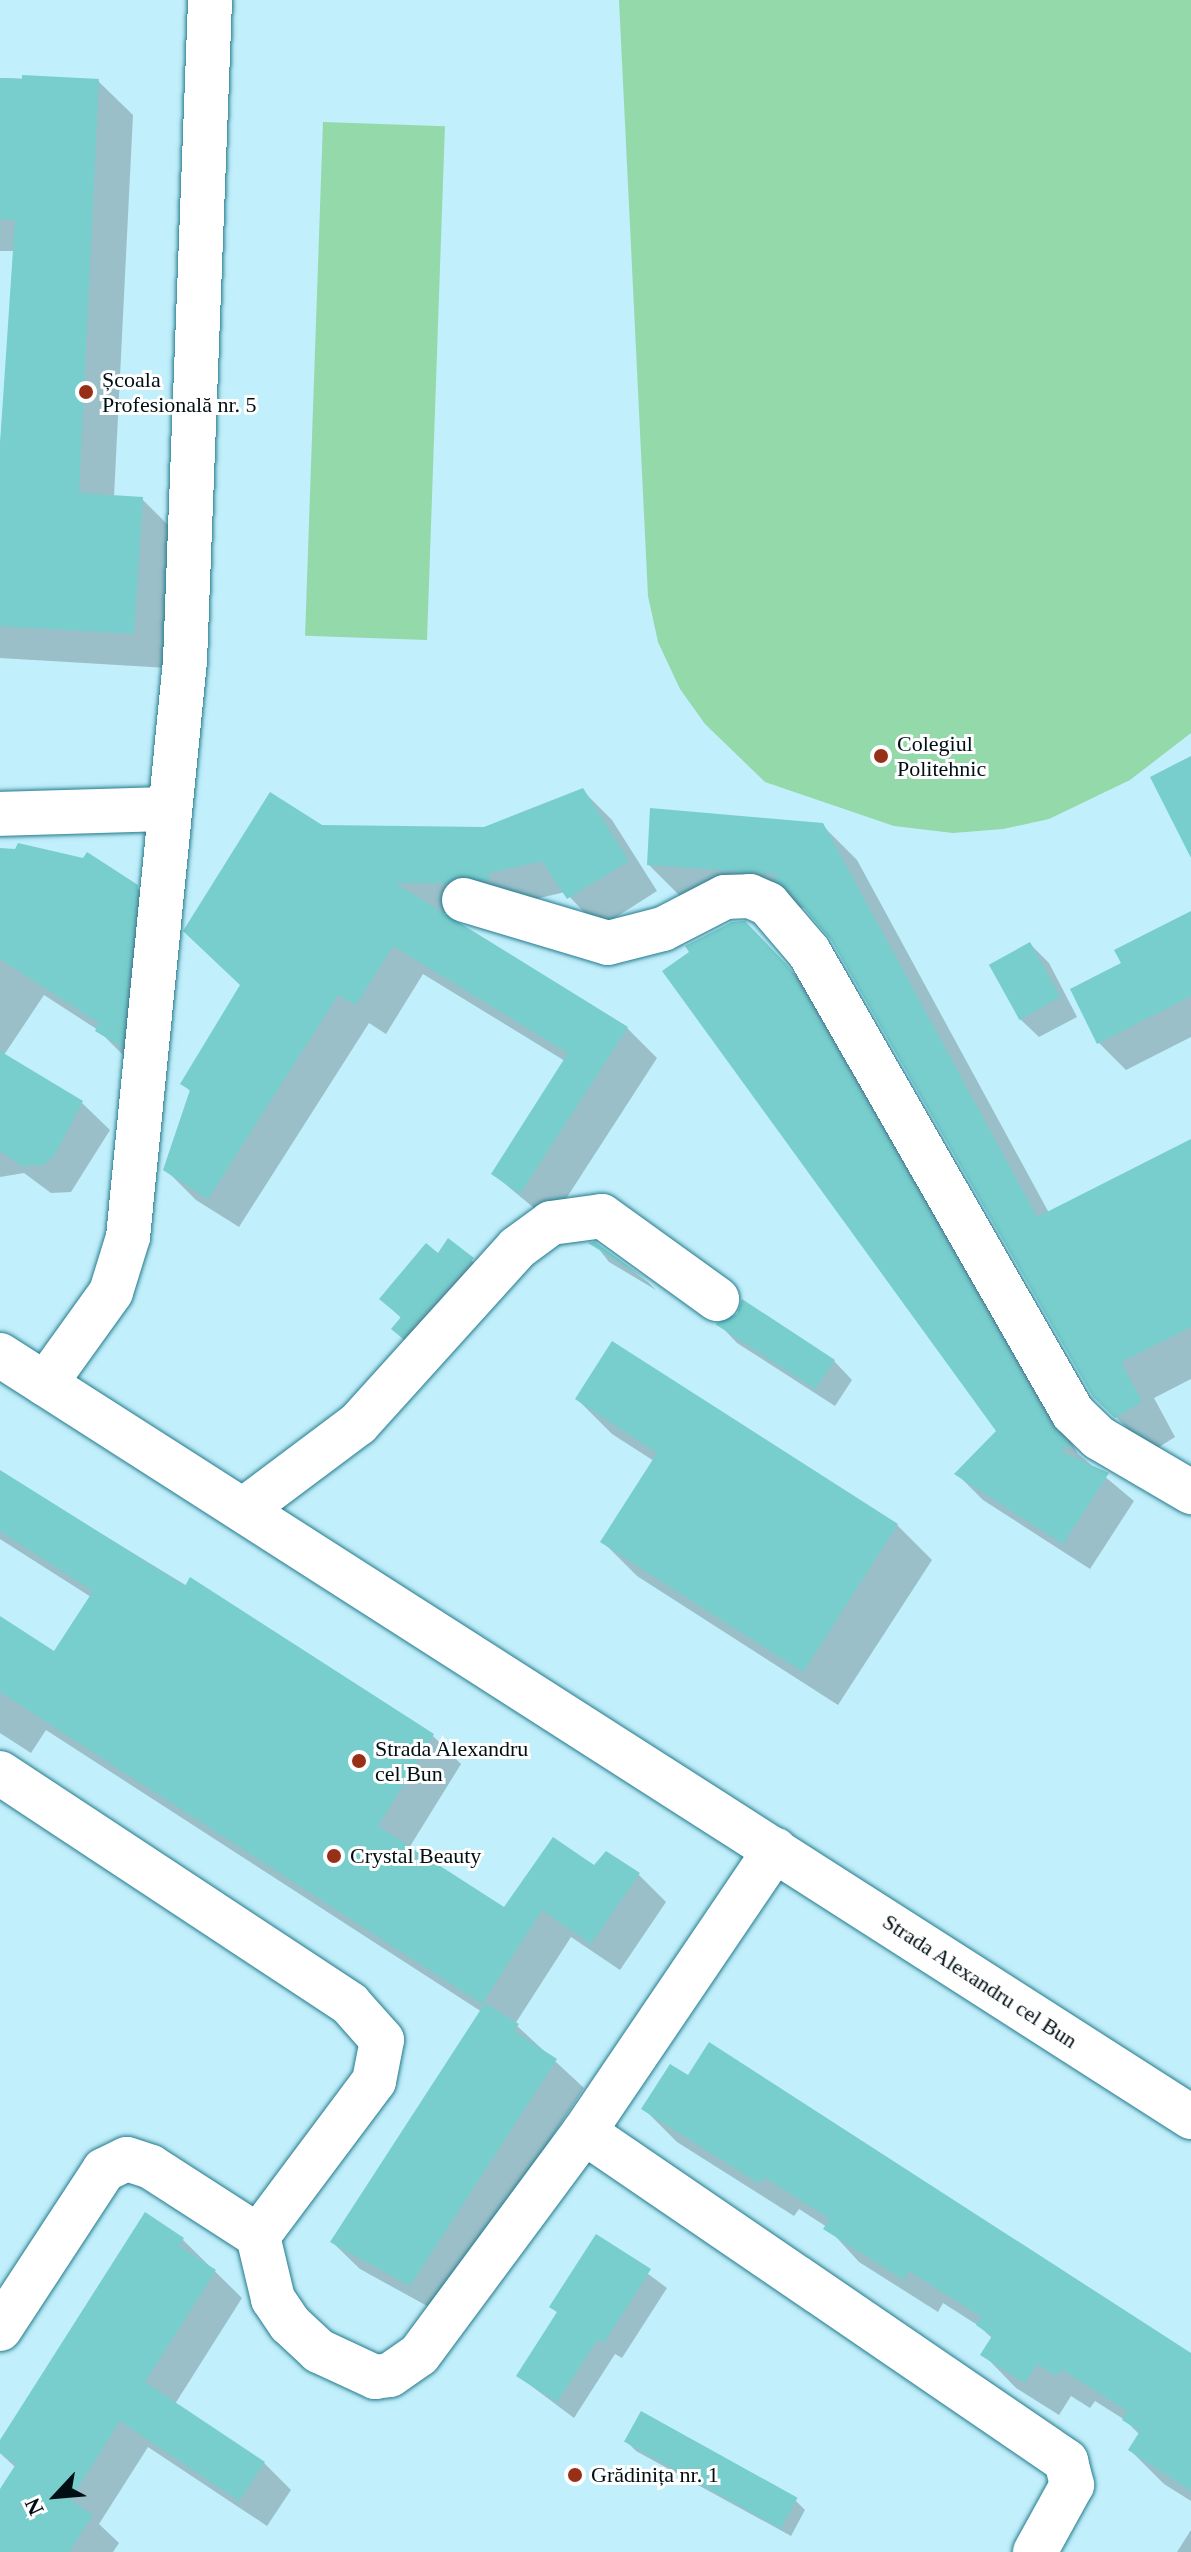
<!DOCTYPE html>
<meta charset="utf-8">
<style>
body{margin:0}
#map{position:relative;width:1191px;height:2552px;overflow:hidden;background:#c1effb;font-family:"Times New Roman",serif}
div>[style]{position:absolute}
.green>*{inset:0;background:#93d9a9;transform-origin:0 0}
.shadow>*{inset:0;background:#0003}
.building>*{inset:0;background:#77cecc;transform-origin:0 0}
.roads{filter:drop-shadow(0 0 2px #247b8d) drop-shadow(0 0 2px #247b8d)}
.minor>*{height:44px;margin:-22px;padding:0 22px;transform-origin:22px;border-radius:22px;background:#fff}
.dots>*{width:22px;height:22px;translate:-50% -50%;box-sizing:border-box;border:4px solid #fff;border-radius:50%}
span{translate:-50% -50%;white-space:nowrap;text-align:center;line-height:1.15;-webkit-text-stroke:6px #fff;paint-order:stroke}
.poi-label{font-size:22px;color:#000f14}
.left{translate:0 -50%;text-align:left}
.street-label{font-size:22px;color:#000f14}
.north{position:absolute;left:16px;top:2456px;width:80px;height:80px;-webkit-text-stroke:6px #fff;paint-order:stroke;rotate:244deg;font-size:22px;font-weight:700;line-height:32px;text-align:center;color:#000f14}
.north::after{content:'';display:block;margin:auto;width:28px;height:36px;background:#000f14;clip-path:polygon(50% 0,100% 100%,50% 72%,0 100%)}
</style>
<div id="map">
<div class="green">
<i style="clip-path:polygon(619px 0,1191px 0,1191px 733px,1130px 780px,1049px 819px,1003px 829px,953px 833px,894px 826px,765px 782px,705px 724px,680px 689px,658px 642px,648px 596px)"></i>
<i style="left:323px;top:122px;width:122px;height:514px;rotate:2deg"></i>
</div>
<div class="shadow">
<i style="clip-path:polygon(0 78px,98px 81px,133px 115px,114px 497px,142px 499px,176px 533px,168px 668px,0 658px,0 446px,15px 251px,0 251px)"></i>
<i style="clip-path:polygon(582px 790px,612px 820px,657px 891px,599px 928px,565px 892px,476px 913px,438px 913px,627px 1028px,657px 1058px,551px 1222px,493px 1174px,565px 1061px,423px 974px,386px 1034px,369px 1023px,239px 1227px,196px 1200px,165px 1169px,192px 1093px,182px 1083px,242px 986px,322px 827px,484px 829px)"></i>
<i style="clip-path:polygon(822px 825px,857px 860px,1049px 1213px,1191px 1141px,1191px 1379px,1154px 1398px,1175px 1437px,1151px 1452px,1095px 1396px,832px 938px,804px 908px,683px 899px,649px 865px)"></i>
<i style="clip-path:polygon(0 850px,136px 887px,164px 914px,125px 1057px,98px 1030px,44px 995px,4px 1055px,82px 1103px,110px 1130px,71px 1192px,51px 1193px,24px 1173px,0 1177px)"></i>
<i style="clip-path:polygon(1191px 913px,1191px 1037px,1126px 1070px,1099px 1043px,1123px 964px)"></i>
<i style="clip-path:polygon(1030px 944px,1049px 963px,1077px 1017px,1039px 1037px,1020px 1019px)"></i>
<i style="clip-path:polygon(772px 950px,815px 996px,1078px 1454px,1134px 1501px,1090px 1569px,983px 1500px,957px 1474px,998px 1431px)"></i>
<i style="clip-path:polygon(449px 1241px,492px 1278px,412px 1348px,393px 1329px,402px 1319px,382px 1299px,438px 1256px)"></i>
<i style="clip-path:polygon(595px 1244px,648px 1282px,656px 1290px,609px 1262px)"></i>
<i style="clip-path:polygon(719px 1324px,834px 1361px,852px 1380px,835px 1406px,737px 1343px)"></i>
<i style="clip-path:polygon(577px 1399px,897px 1525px,932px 1560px,838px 1705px,637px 1576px,603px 1542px,654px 1461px,612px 1434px)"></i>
<i style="clip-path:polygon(0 1472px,433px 1736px,461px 1764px,409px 1848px,504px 1910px,595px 1868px,638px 1874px,666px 1902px,620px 1970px,571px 1937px,515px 2024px,584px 2088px,438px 2312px,360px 2269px,332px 2242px,482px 2012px,46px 1730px,31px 1753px,0 1733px,0 1619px,55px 1654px,91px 1597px,0 1539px)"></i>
<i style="clip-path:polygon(644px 2109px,1191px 2355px,1191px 2501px,1164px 2484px,1130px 2450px,1140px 2435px,1125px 2420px,1095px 2401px,1090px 2408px,1071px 2396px,1059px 2415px,1016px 2388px,983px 2354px,993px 2339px,979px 2326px,943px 2303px,938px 2312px,859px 2262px,827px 2227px,799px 2209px,794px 2216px,677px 2142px)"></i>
<i style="clip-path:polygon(597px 2236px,667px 2288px,622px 2358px,615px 2354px,574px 2418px,518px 2376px,558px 2313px,552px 2307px)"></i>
<i style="clip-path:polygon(182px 2239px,242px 2298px,175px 2404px,264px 2463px,291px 2490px,267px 2526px,148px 2447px,99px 2524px,119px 2543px,113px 2552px,0 2552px,0 2493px,16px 2468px,0 2453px,0 2444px)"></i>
<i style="clip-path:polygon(642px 2413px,796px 2501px,805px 2510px,791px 2536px,636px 2451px,627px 2442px)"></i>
<i style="clip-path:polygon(1191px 2530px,1191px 2552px,1177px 2552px)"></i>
</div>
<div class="building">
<i style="clip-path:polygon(22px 75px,99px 79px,79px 493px,143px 497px,134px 634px,0 626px,0 444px,15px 220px,0 219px,0 78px,22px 79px)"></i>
<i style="clip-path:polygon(1191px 756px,1191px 858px,1150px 777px)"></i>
<i style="clip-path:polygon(583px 788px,629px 861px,567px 899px,542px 861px,489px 873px,489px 881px,459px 876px,446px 883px,395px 883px,628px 1027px,520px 1194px,491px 1174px,568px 1053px,393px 946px,356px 1005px,338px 995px,208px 1199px,163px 1170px,190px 1090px,180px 1084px,240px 985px,183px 931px,270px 792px,322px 825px,484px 827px)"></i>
<i style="clip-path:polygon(650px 808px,823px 823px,1037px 1217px,1191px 1139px,1191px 1327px,1121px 1362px,1142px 1402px,1115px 1418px,1093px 1397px,831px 940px,787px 888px,773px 879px,778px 874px,647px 865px)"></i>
<i style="clip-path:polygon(18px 843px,83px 858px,87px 852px,138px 885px,122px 1047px,95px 1031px,99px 1023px,0 959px,0 848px,15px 849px)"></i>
<i style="clip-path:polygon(1191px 911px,1191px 996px,1097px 1044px,1070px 989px,1121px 963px,1114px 950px)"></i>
<i style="clip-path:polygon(745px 921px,788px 966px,1051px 1425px,1070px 1445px,1060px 1451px,1109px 1473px,1063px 1544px,954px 1474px,996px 1431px,662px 971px,689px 952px,685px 946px,732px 922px)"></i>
<i style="left:1030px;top:942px;width:63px;height:47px;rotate:61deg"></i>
<i style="clip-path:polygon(0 1051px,83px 1101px,54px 1156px,43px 1165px,22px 1166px,0 1151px)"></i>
<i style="clip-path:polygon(448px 1238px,474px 1258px,402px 1338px,391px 1329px,401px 1317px,379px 1299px,426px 1243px,438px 1253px)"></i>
<i style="clip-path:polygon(595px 1242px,649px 1281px,588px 1243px)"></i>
<i style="clip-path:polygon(742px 1299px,835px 1360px,815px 1389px,715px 1324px,737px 1314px)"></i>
<i style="clip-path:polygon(612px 1341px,898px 1524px,803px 1672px,600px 1542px,657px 1453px,575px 1399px)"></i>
<i style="clip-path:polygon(0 1470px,185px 1586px,190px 1577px,434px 1734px,378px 1826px,504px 1907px,553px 1837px,594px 1865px,606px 1851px,640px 1873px,591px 1944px,542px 1910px,482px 2004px,0 1692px,0 1616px,54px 1651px,93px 1591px,0 1531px)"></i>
<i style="clip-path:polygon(485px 2003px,519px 2024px,514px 2031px,557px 2059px,410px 2286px,330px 2242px)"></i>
<i style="clip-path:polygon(709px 2042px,1191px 2353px,1191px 2491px,1128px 2450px,1140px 2431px,1122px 2420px,1127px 2411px,1061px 2369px,1056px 2376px,1037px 2364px,1025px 2383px,980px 2355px,992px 2336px,976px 2325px,982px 2317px,909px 2271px,904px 2280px,823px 2229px,830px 2219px,764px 2177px,760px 2184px,641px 2109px,670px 2064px,688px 2075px)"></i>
<i style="clip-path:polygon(145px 2212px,184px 2238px,179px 2246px,216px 2270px,145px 2382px,265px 2462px,239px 2501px,120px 2421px,70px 2500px,93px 2515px,69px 2552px,0 2552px,0 2489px,16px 2464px,0 2453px,0 2440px)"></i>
<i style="clip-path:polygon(596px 2234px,651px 2269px,604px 2343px,598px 2339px,557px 2402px,516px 2376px,557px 2312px,549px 2307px)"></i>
<i style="left:641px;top:2411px;width:179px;height:35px;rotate:29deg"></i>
</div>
<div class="roads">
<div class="minor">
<i style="left:0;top:814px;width:170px;rotate:-1.7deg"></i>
<i style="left:464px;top:900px;width:150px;rotate:16.6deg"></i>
<i style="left:608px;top:943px;width:57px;rotate:-14.3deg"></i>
<i style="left:663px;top:929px;width:70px;rotate:-27.3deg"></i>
<i style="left:725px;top:897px;width:25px;rotate:-2deg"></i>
<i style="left:750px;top:896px;width:20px;rotate:24deg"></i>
<i style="left:768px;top:904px;width:63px;rotate:49.5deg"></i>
<i style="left:809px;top:952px;width:531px;rotate:60.2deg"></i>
<i style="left:1073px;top:1413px;width:36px;rotate:44deg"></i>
<i style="left:1099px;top:1438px;width:107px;rotate:30.4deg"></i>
<i style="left:0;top:1355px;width:1414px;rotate:32.61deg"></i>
<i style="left:45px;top:1384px;width:113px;rotate:-54.3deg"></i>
<i style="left:111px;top:1292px;width:58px;rotate:-72.8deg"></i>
<i style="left:128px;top:1237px;width:579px;rotate:-84.35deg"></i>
<i style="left:185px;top:661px;width:661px;rotate:-87.83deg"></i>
<i style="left:243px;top:1510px;width:144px;rotate:-36.8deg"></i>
<i style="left:358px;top:1424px;width:237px;rotate:-47.9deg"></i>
<i style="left:517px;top:1248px;width:42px;rotate:-36.3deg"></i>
<i style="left:551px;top:1223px;width:51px;rotate:-7.8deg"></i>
<i style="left:602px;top:1216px;width:142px;rotate:35.8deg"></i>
<i style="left:0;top:1773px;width:419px;rotate:33.4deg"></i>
<i style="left:350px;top:2004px;width:48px;rotate:48.4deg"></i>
<i style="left:382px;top:2040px;width:42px;rotate:101deg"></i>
<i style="left:374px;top:2081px;width:194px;rotate:126.8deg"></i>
<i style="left:258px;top:2236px;width:65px;rotate:76.6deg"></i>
<i style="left:273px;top:2299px;width:30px;rotate:56deg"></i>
<i style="left:290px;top:2324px;width:40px;rotate:43deg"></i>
<i style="left:319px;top:2351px;width:62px;rotate:24.9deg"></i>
<i style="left:375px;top:2377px;width:15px;rotate:-8deg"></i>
<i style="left:390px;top:2375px;width:35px;rotate:-35deg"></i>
<i style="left:419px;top:2355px;width:277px;rotate:-53.5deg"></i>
<i style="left:584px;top:2132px;width:341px;rotate:-55.9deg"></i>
<i style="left:584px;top:2132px;width:584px;rotate:34.32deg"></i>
<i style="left:1066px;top:2461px;width:25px;rotate:76deg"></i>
<i style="left:1072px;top:2485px;width:77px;rotate:118.9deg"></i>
<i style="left:0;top:2329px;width:190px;rotate:-56.8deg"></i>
<i style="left:104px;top:2170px;width:25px;rotate:-26deg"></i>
<i style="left:127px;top:2159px;width:25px;rotate:18deg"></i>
<i style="left:151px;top:2167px;width:127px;rotate:32.8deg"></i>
</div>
</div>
<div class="dots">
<i style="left:86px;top:392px;background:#983018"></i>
<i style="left:881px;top:756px;background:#983018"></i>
<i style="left:359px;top:1761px;background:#983018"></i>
<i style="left:334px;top:1856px;background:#983018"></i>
<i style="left:575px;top:2475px;background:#983018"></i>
</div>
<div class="poi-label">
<span class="left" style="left:102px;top:392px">Școala<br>Profesională nr. 5</span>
<span class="left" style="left:897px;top:756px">Colegiul<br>Politehnic</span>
<span class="left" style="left:375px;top:1761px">Strada Alexandru<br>cel Bun</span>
<span class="left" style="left:350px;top:1856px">Crystal Beauty</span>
<span class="left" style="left:591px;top:2475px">Grădinița nr. 1</span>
</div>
<div class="street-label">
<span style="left:980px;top:1981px;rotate:33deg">Strada Alexandru cel Bun</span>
</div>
<div class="north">N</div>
</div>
